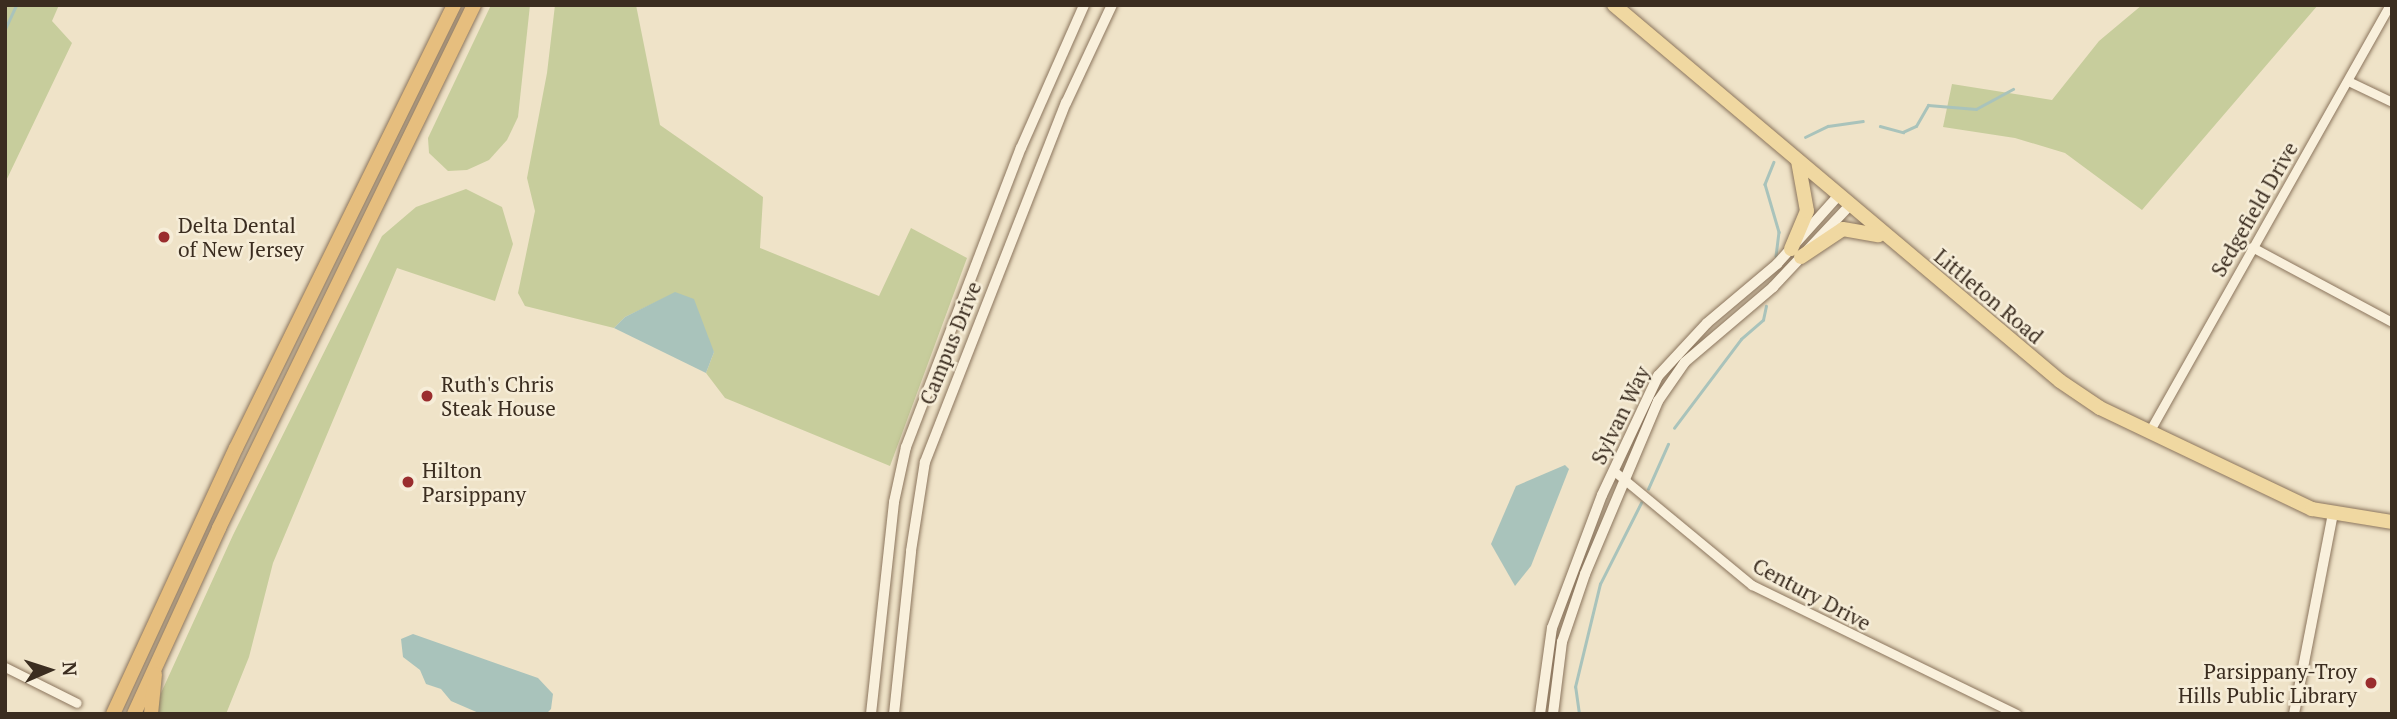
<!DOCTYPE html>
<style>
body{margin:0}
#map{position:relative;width:2397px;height:719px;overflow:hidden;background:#efe3c8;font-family:"PT Serif",serif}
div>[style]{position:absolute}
.green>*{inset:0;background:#c7cd9c}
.water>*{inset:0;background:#a9c3bb}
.stream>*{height:2.5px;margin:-1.25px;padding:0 1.25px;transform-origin:1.25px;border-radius:1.25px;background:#a9c3bb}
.roads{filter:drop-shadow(0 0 2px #8b755d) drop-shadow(0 0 2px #8b755d)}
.minor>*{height:9px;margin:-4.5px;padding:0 4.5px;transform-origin:4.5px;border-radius:4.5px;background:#f9f0dc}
.tertiary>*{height:10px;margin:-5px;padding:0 5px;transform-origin:5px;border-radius:5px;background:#f9f0dc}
.primary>*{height:14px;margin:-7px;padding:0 7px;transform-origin:7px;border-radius:7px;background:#f0d8a1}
.trunk>*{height:14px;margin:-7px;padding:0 7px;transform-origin:7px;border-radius:7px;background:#e6be7e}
.dots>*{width:19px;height:19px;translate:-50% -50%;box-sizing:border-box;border:4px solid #f6edd8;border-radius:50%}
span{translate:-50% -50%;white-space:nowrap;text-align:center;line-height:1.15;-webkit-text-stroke:5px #f6edd8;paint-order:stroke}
.street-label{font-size:21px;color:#3b2d20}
.poi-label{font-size:21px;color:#3b2d20}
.left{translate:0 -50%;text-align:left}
.right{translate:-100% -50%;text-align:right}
.frame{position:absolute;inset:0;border:7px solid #3b2d20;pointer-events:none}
.north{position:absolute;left:14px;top:635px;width:70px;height:70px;-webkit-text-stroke:5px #f6edd8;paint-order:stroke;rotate:87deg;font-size:19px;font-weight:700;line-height:28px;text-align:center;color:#3b2d20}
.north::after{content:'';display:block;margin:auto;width:24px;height:32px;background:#3b2d20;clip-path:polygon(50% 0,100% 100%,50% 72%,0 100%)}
</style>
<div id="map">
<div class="green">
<i style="clip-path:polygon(5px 5px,59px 5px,52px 21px,72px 43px,5px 183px)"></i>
<i style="clip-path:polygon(491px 5px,530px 5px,518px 117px,507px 140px,489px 160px,467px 170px,448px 171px,429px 153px,428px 138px)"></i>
<i style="clip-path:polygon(555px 5px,636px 5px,660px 125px,763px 197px,760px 248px,879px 296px,911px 228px,967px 258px,890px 466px,725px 398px,706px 373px,714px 352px,675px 293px,625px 317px,614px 328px,525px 306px,518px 293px,535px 211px,527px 178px,547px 73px)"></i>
<i style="clip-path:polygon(2142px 5px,2318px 5px,2142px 210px,2065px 153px,2015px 138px,1943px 127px,1952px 84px,2052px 100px,2099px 41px)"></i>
<i style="clip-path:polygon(466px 189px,502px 207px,513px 244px,495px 301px,397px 268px,273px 563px,249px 657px,226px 714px,156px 714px,161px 693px,233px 535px,382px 236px,416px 207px)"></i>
</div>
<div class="water">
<i style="clip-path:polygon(675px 292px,694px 299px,714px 352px,706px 373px,614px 328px,625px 317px)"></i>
<i style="clip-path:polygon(1565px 465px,1569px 469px,1531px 566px,1515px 586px,1491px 544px,1516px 486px)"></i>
<i style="clip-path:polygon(413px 634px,538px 678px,553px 694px,551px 709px,546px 714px,481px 714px,451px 701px,441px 689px,426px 684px,420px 670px,403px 657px,401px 639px)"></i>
</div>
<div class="stream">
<i style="left:5px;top:29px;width:26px;rotate:-65deg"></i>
<i style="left:1880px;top:126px;width:24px;rotate:15deg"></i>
<i style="left:1903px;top:132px;width:14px;rotate:-25deg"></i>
<i style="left:1916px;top:126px;width:24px;rotate:-60deg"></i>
<i style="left:1928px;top:105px;width:48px;rotate:4.8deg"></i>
<i style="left:1976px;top:109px;width:42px;rotate:-28.4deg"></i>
<i style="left:1805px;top:137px;width:25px;rotate:-26deg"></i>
<i style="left:1828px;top:126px;width:35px;rotate:-8deg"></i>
<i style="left:1774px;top:162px;width:24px;rotate:112deg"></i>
<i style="left:1765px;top:184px;width:50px;rotate:73.7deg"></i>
<i style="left:1779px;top:232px;width:24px;rotate:97deg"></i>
<i style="left:1674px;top:428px;width:111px;rotate:-53deg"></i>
<i style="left:1741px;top:339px;width:29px;rotate:-41deg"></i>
<i style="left:1763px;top:320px;width:14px;rotate:-78deg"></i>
<i style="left:1648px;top:489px;width:49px;rotate:-66deg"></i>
<i style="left:1579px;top:714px;width:27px;rotate:-98deg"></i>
<i style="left:1575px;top:687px;width:106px;rotate:-76.4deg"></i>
<i style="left:1600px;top:584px;width:91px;rotate:-63.2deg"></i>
</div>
<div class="roads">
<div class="minor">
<i style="left:2348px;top:81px;width:49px;rotate:25.5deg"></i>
<i style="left:2252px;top:247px;width:159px;rotate:28.2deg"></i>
<i style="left:2149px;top:432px;width:490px;rotate:-60.6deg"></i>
<i style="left:1614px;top:471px;width:179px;rotate:39.6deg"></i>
<i style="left:1752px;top:585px;width:294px;rotate:26deg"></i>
<i style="left:5px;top:667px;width:80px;rotate:26.6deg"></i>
</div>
<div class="tertiary">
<i style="left:871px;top:714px;width:213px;rotate:-83.8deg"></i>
<i style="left:894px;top:502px;width:56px;rotate:-77.7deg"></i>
<i style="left:906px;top:447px;width:320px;rotate:-69deg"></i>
<i style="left:1021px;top:148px;width:156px;rotate:-66.2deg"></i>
<i style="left:894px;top:714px;width:164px;rotate:-84deg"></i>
<i style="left:911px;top:551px;width:90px;rotate:-81.1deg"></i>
<i style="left:925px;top:462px;width:386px;rotate:-68.6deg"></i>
<i style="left:1066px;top:103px;width:108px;rotate:-64.9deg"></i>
<i style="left:1540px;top:714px;width:87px;rotate:-82.1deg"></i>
<i style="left:1552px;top:628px;width:142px;rotate:-69.4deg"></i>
<i style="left:1602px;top:495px;width:132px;rotate:-64.8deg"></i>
<i style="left:1658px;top:376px;width:72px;rotate:-47.2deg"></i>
<i style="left:1707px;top:323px;width:92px;rotate:-40.1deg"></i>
<i style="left:1777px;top:264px;width:91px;rotate:-48.1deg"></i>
<i style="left:1553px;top:714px;width:73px;rotate:-82.9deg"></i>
<i style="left:1562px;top:642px;width:72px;rotate:-71.3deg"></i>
<i style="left:1585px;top:574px;width:188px;rotate:-67.1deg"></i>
<i style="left:1658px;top:401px;width:47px;rotate:-55.3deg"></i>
<i style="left:1685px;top:362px;width:116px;rotate:-40.4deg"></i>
<i style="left:1773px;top:287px;width:111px;rotate:-46.8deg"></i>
<i style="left:2294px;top:714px;width:204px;rotate:-79deg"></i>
</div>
<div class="primary">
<i style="left:1614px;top:5px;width:583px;rotate:40.13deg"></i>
<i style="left:2060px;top:381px;width:48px;rotate:34deg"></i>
<i style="left:2100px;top:408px;width:235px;rotate:25.5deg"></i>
<i style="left:2312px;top:509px;width:81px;rotate:9.2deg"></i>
<i style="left:1791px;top:249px;width:41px;rotate:-67.2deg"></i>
<i style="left:1807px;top:211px;width:51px;rotate:-100.2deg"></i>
<i style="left:1801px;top:257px;width:50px;rotate:-33.7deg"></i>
<i style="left:1843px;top:229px;width:36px;rotate:10deg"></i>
</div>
<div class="trunk">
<i style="left:113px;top:714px;width:293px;rotate:-65.2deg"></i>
<i style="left:236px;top:448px;width:494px;rotate:-63.8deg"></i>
<i style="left:134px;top:714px;width:205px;rotate:-65.4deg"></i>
<i style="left:219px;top:528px;width:582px;rotate:-64.01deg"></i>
<i style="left:151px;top:714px;width:40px;rotate:-84.3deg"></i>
</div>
</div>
<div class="dots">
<i style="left:164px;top:237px;background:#9a2d2e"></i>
<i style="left:427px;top:396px;background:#9a2d2e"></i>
<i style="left:408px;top:482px;background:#9a2d2e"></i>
<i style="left:2371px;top:683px;background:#9a2d2e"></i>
</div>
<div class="street-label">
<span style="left:2254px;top:209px;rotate:-60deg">Sedgefield Drive</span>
<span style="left:1989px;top:296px;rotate:40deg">Littleton Road</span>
<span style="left:950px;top:343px;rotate:-68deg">Campus Drive</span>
<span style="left:1620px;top:415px;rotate:-64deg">Sylvan Way</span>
<span style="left:1812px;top:594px;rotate:28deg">Century Drive</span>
</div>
<div class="poi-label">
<span class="left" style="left:178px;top:237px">Delta Dental<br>of New Jersey</span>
<span class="left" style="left:441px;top:396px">Ruth's Chris<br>Steak House</span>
<span class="left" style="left:422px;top:482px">Hilton<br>Parsippany</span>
<span class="right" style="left:2357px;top:683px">Parsippany-Troy<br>Hills Public Library</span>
</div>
<div class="frame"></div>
<div class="north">N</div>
</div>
